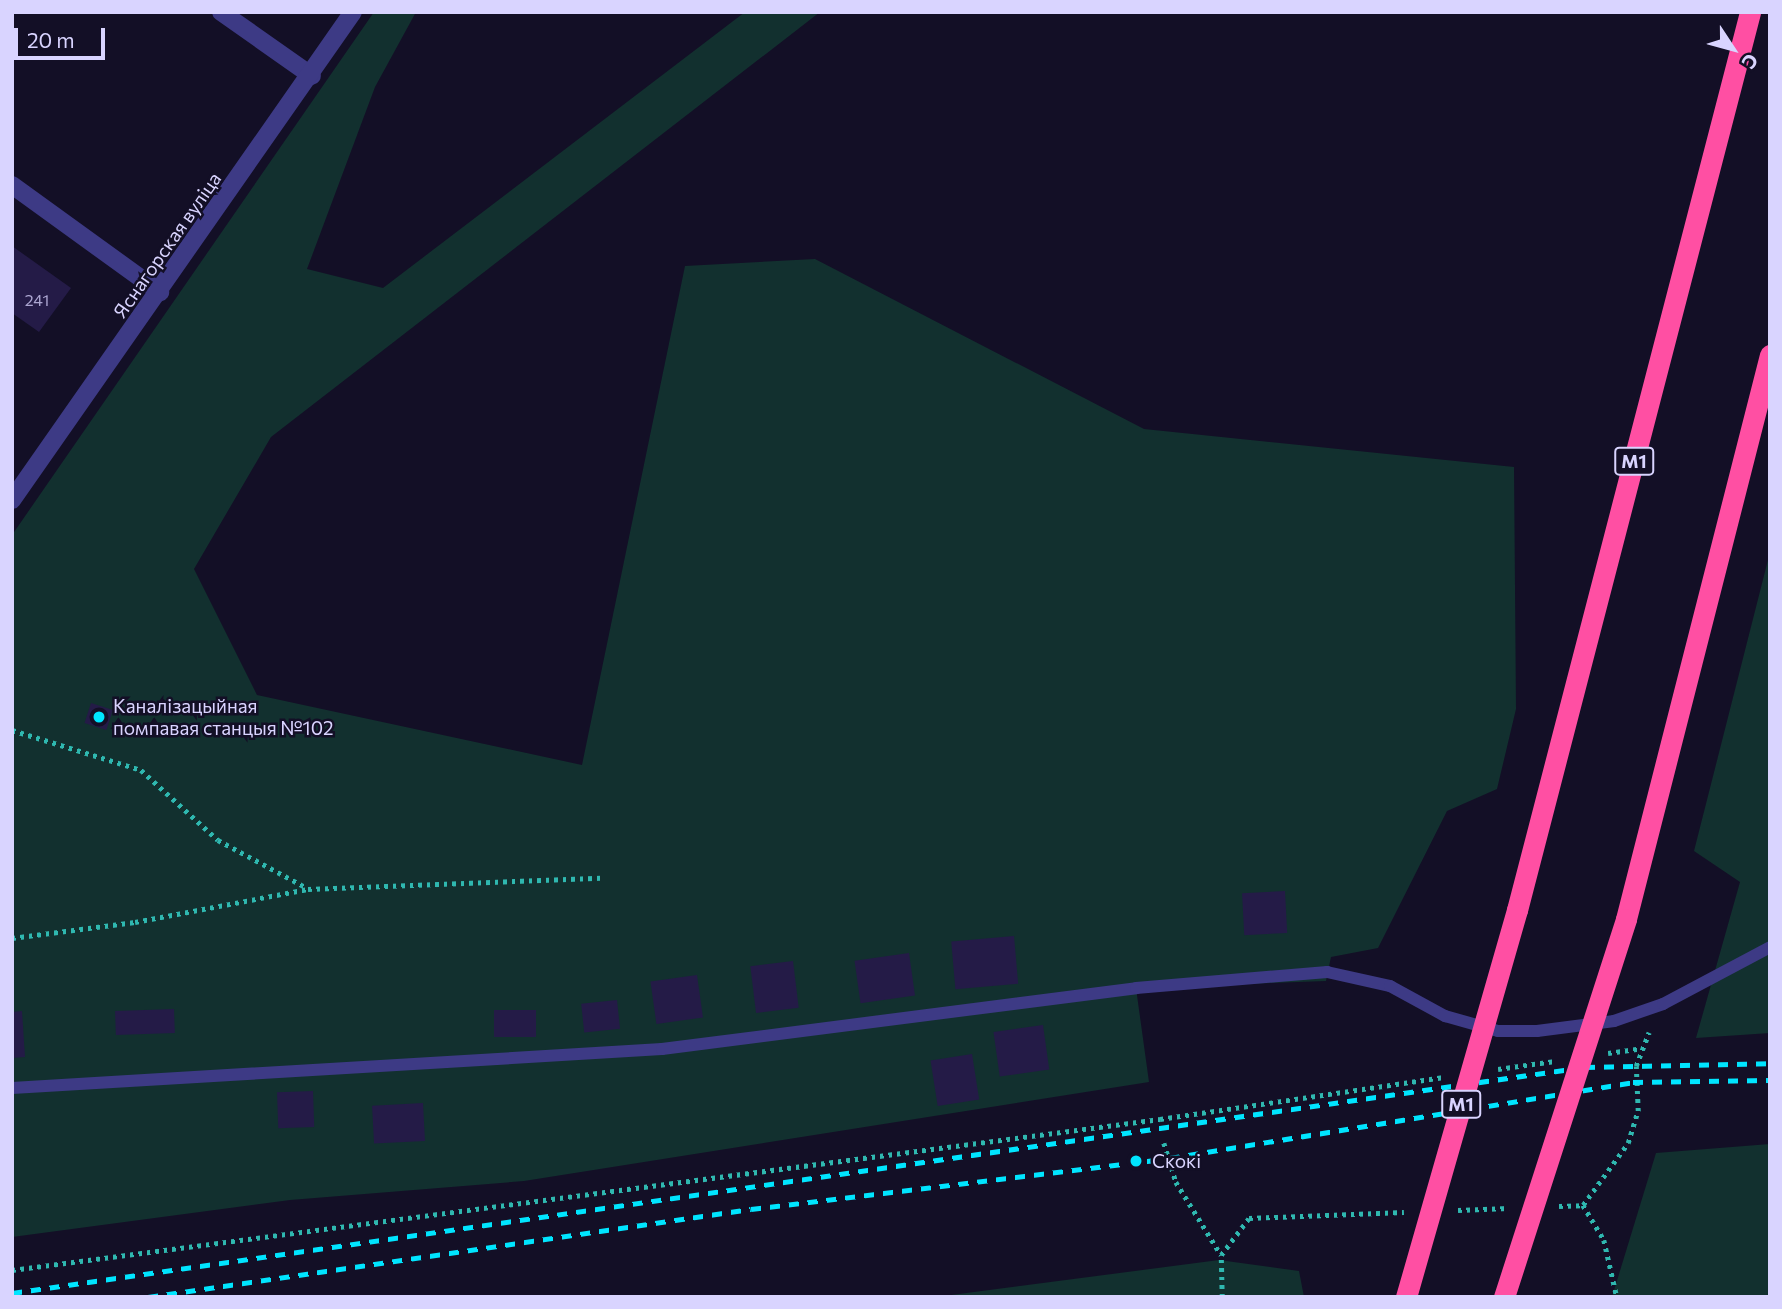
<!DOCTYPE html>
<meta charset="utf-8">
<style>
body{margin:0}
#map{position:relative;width:1782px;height:1309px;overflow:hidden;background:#130f26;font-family:Commissioner,sans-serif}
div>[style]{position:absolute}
.green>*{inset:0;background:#12302f}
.building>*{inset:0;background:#241b47;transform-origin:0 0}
.path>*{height:4.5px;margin-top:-2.25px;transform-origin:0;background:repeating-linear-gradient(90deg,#2fb8b0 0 3.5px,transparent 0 8.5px)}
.lane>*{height:12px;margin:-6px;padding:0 6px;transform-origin:6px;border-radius:6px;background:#3d3a85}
.street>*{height:18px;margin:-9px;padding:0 9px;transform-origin:9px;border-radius:9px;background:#3d3a85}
.highway>*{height:21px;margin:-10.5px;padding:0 10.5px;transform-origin:10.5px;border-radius:10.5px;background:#ff4fa3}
.rail>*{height:5px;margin-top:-2.5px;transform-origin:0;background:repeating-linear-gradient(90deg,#00e5ff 0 10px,transparent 0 19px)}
.highway-bridge>*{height:21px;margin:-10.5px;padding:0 10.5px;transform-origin:10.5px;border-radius:10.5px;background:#ff4fa3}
.dots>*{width:19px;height:19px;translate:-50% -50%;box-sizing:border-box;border:4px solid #130f26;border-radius:50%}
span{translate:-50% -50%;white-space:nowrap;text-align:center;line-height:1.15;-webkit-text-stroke:5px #130f26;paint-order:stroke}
.number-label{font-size:16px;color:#aca6d1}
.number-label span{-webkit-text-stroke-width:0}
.shield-label span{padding:2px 5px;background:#130f26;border:2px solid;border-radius:5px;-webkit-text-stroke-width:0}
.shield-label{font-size:18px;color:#d9d4ff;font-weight:700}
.street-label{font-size:19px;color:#d9d4ff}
.poi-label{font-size:19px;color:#d9d4ff}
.left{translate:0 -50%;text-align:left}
.frame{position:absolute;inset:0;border:14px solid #d9d4ff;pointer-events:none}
.north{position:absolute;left:1698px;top:14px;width:70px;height:70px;-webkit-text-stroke:5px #130f26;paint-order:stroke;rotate:126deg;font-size:19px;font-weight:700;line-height:28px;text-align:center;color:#d9d4ff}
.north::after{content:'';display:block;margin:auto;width:24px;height:32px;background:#d9d4ff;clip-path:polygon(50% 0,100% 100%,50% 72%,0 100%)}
.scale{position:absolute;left:14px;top:28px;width:91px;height:32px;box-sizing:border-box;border:4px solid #d9d4ff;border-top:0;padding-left:9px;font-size:21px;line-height:24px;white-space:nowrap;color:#d9d4ff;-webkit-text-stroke:5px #130f26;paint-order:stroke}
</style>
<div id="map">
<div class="green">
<i style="clip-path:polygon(374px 12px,416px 12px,375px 87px,307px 269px,383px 288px,745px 12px,820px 12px,271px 437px,194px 569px,257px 695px,582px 765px,685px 266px,815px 259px,1144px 429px,1514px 467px,1516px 709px,1497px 789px,1447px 811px,1378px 948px,1331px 957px,1326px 981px,1136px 988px,1149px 1082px,524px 1181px,290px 1200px,12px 1237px,12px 535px)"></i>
<i style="clip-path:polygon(1770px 552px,1770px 1033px,1696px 1038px,1740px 882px,1694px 851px)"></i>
<i style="clip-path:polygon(1770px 1144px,1770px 1297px,1612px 1297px,1656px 1153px)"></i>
<i style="clip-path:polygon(1219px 1260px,1299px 1271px,1304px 1297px,936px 1297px)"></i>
</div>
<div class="building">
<i style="clip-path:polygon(12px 246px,71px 288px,39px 332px,12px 313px)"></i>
<i style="left:91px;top:703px;width:23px;height:21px;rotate:18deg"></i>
<i style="left:1285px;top:891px;width:42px;height:43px;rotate:87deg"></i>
<i style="left:1014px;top:936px;width:48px;height:63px;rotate:85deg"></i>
<i style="left:909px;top:953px;width:43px;height:55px;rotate:82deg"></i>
<i style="left:793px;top:961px;width:47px;height:43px;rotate:83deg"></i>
<i style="left:697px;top:975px;width:43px;height:47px;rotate:82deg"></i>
<i style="left:617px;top:1000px;width:29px;height:36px;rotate:84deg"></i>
<i style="left:174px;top:1009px;width:24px;height:59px;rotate:88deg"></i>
<i style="left:494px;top:1010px;width:42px;height:27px"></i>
<i style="clip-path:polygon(22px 1011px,25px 1057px,12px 1058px,12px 1012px)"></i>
<i style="left:1043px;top:1025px;width:45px;height:50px;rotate:82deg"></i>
<i style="left:972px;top:1054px;width:46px;height:42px;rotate:81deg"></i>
<i style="left:313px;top:1091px;width:36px;height:36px;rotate:88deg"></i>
<i style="left:423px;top:1103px;width:38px;height:51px;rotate:87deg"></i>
</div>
<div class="path">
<i style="left:12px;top:730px;width:135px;rotate:17.2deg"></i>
<i style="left:141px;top:770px;width:104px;rotate:42.3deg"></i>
<i style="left:218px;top:840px;width:101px;rotate:28.3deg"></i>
<i style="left:12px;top:938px;width:124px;rotate:-7.4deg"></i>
<i style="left:135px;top:922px;width:176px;rotate:-10.8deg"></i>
<i style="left:308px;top:889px;width:293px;rotate:-2.2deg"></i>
<i style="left:1608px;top:1053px;width:34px;rotate:-8deg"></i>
<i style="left:1498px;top:1069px;width:58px;rotate:-8deg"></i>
<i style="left:1164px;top:1143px;width:41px;rotate:72.9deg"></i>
<i style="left:1176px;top:1182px;width:86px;rotate:58.3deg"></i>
<i style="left:1583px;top:1205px;width:77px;rotate:-54deg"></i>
<i style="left:1628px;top:1143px;width:34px;rotate:-73deg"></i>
<i style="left:1638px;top:1111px;width:45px;rotate:-92.5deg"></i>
<i style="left:1636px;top:1066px;width:36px;rotate:-69deg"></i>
<i style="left:1583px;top:1205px;width:41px;rotate:59deg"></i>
<i style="left:1604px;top:1240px;width:58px;rotate:77.2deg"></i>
<i style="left:1559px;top:1206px;width:24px;rotate:-2deg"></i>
<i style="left:1458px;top:1210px;width:51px;rotate:-2.2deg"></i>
<i style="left:12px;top:1270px;width:1158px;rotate:-7.49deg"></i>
<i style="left:1160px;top:1119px;width:287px;rotate:-8.4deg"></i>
<i style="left:1222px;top:1297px;width:42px;rotate:-91.4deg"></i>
<i style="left:1221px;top:1255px;width:46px;rotate:-52.9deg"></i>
<i style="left:1249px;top:1218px;width:155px;rotate:-2.2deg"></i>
</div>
<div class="lane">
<i style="left:12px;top:1088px;width:651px;rotate:-3.43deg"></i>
<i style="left:662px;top:1049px;width:478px;rotate:-7.3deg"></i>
<i style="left:1136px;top:988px;width:192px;rotate:-4.8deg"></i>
<i style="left:1327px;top:972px;width:65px;rotate:12.5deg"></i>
<i style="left:1390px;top:986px;width:63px;rotate:28.6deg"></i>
<i style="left:1445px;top:1016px;width:55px;rotate:15.8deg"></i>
<i style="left:1498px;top:1031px;width:39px"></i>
<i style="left:1537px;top:1031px;width:78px;rotate:-7.4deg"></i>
<i style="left:1614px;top:1021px;width:52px;rotate:-19.1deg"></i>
<i style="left:1663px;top:1004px;width:121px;rotate:-28deg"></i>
</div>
<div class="street">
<i style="left:221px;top:12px;width:111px;rotate:35.1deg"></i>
<i style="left:12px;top:185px;width:183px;rotate:35.9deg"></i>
<i style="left:12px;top:500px;width:595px;rotate:-55.06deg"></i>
</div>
<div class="highway">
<i style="left:1517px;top:910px;width:928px;rotate:-75.45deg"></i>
<i style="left:1626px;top:919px;width:582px;rotate:-75.68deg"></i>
</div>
<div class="rail">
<i style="left:12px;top:1293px;width:1589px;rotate:-8.18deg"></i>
<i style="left:1585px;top:1067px;width:185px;rotate:-1.2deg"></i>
<i style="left:148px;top:1297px;width:609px;rotate:-8.3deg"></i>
<i style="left:751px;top:1209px;width:422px;rotate:-6.9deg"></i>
<i style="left:1170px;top:1158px;width:469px;rotate:-9.3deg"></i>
<i style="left:1633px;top:1082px;width:137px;rotate:-0.8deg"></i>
</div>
<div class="highway-bridge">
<i style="left:1406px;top:1297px;width:403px;rotate:-74deg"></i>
<i style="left:1504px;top:1297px;width:397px;rotate:-72.1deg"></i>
</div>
<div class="dots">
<i style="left:99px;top:717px;background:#00e5ff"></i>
<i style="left:1136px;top:1161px;background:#00e5ff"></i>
</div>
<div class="number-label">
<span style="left:37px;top:300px">241</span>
</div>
<div class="shield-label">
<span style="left:1634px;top:461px">М1</span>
<span style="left:1461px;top:1104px">М1</span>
</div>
<div class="street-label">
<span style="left:167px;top:245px;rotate:-55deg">Яснагорская вуліца</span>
</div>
<div class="poi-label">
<span class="left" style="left:113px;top:717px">Каналізацыйная<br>помпавая станцыя №102</span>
<span class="left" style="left:1152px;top:1161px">Скокі</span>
</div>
<div class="frame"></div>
<div class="north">С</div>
<div class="scale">20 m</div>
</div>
